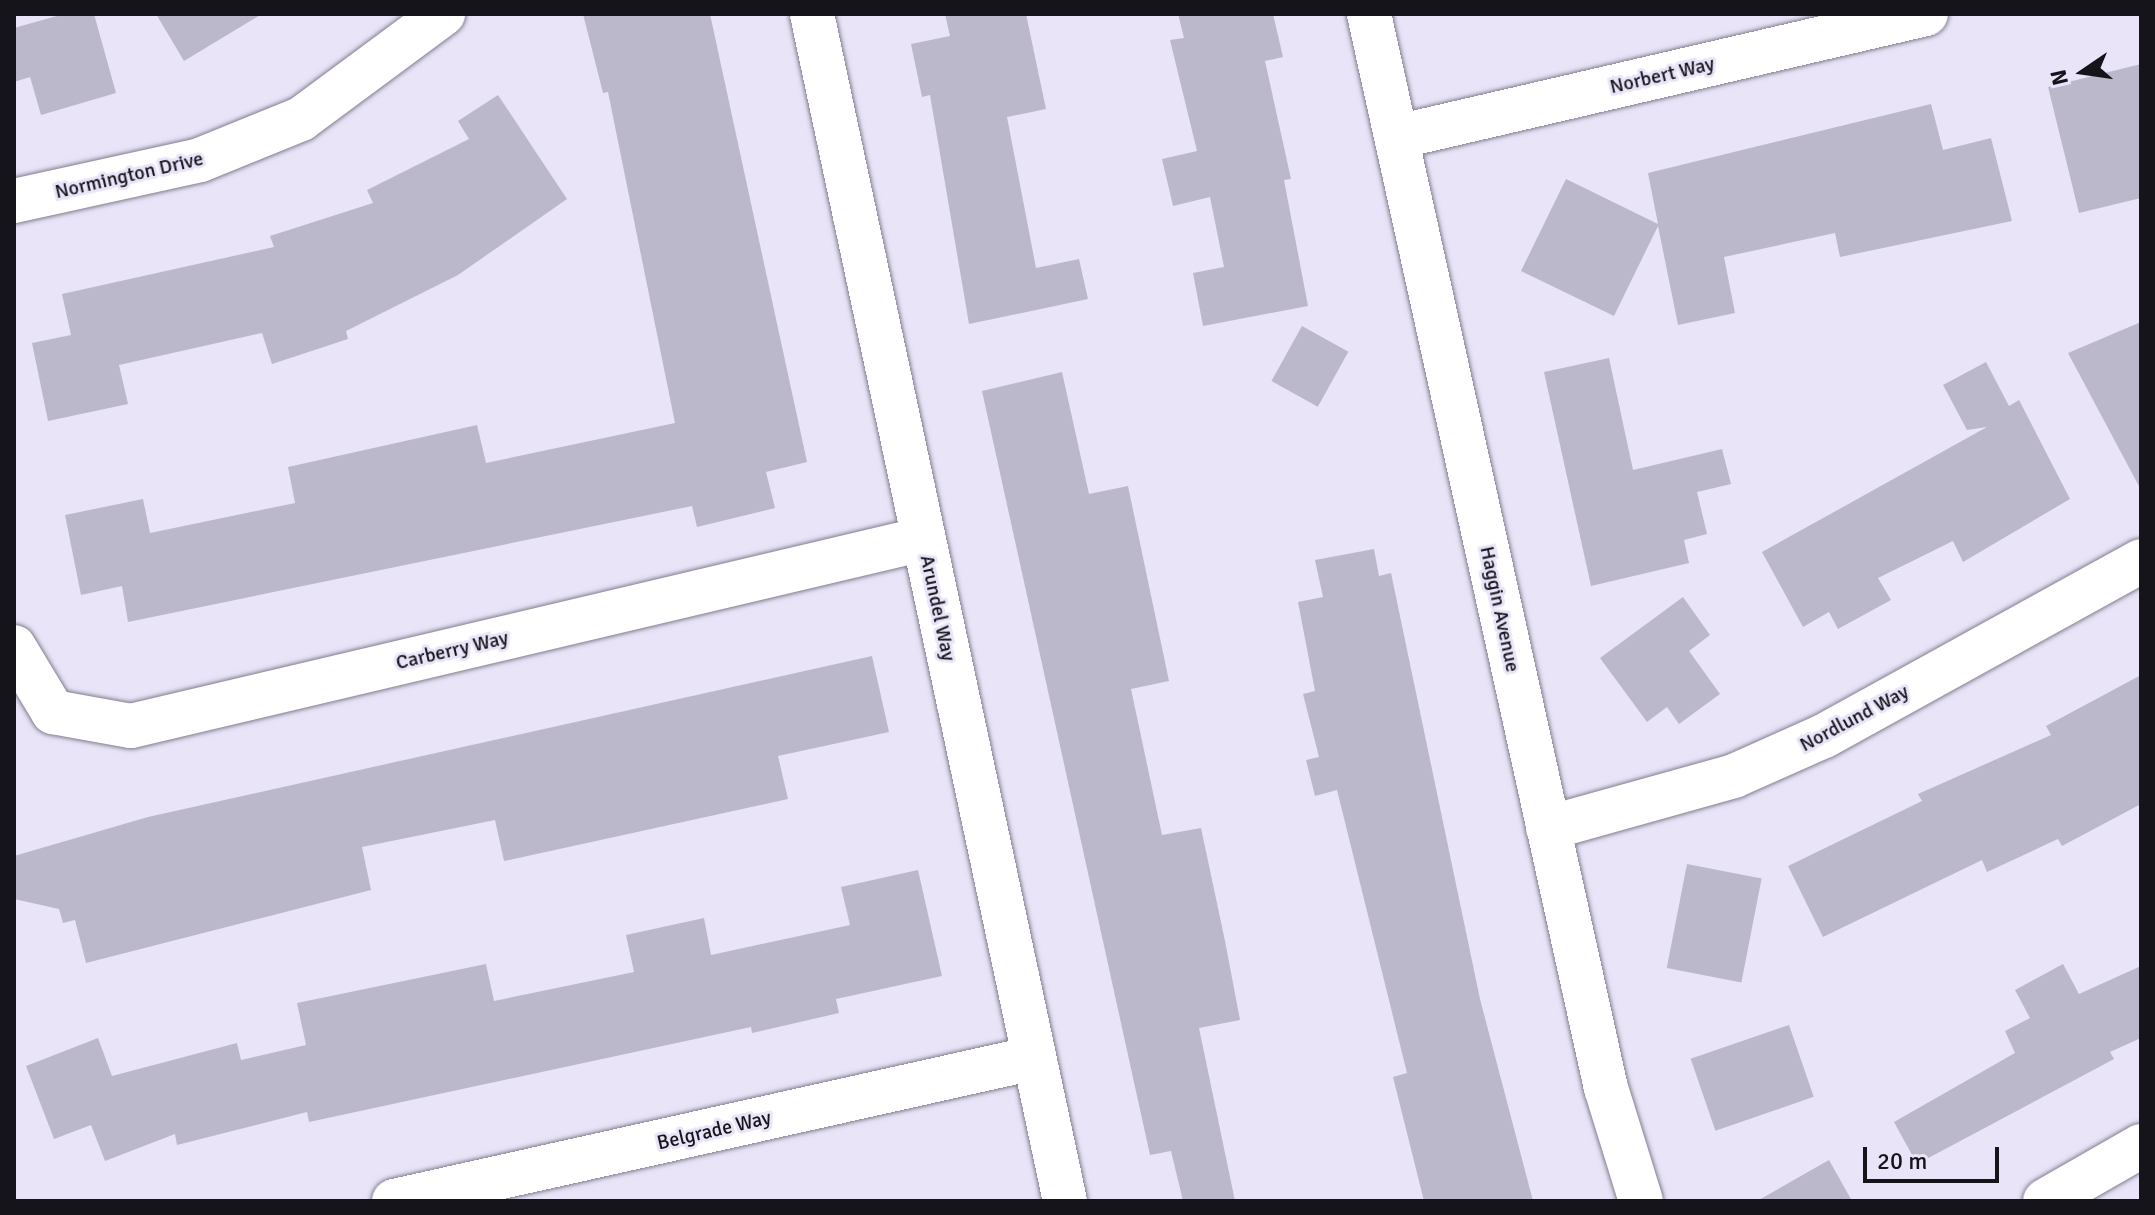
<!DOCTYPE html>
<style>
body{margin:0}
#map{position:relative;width:2155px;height:1215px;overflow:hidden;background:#e9e4f8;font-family:Signika,sans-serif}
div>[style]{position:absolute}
.building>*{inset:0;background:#bcb8cb;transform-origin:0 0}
.roads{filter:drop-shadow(0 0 2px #827e8f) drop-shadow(0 0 2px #827e8f)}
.minor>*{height:44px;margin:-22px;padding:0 22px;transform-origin:22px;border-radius:22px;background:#fff}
span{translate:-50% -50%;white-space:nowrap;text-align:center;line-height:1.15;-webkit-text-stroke:6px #e9e4f8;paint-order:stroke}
.street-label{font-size:20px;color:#16141b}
.frame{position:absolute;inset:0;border:16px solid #16141b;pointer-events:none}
.north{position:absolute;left:2043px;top:32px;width:80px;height:80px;-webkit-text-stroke:6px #e9e4f8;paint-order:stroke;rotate:257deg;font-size:22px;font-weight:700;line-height:32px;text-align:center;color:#16141b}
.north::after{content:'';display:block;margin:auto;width:28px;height:36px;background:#16141b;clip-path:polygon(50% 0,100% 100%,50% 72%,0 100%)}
.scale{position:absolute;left:1863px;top:1147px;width:136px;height:36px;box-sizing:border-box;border:4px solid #16141b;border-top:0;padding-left:10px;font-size:24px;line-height:28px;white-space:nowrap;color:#16141b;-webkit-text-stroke:6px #e9e4f8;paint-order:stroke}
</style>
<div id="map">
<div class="building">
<i style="clip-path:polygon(64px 14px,94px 14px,116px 93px,41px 115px,30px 77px,14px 82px,14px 28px)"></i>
<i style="clip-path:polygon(156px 14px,262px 14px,184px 61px)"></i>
<i style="clip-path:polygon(583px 14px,710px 14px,807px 462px,766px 472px,775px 508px,697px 527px,692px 506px,128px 622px,122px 586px,81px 595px,65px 515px,143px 499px,150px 533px,295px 503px,288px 467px,477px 425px,486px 463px,675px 423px,608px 92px,603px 93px)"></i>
<i style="clip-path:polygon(945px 14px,1026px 14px,1046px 109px,1007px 117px,1036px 268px,1079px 259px,1088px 299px,969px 324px,930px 95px,922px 97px,911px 44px,950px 36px)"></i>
<i style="clip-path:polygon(1178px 14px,1273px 14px,1283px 57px,1265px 61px,1291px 179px,1284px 180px,1308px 306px,1203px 326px,1193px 273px,1224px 267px,1210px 197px,1173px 206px,1162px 159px,1197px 151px,1170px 40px,1184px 38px)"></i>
<i style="clip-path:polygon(2141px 64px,2141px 198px,2079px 213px,2048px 87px)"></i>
<i style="clip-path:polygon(498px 95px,567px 199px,458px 275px,346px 331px,348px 339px,272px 364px,262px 333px,119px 365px,128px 404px,48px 421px,32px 343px,71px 335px,62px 294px,274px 247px,270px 236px,373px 203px,367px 190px,469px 139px,458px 121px)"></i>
<i style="clip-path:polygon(1931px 104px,1943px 150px,1991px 138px,2012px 221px,1840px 257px,1835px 233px,1724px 257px,1735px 313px,1678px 325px,1658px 226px,1614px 316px,1521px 271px,1566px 179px,1658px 224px,1648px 173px)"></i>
<i style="clip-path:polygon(2141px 322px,2141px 490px,2068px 353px)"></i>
<i style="left:1302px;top:326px;width:53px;height:63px;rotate:29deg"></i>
<i style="clip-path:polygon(1609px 358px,1633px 470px,1722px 449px,1731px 484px,1697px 492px,1707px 534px,1684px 540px,1689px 563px,1591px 586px,1544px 372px)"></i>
<i style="clip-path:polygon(1986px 362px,2009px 406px,2019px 400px,2070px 499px,1963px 562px,1953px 541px,1878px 578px,1891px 600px,1838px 629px,1829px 612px,1803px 627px,1762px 552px,1987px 427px,1967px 430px,1943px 385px)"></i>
<i style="clip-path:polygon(1062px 372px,1089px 494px,1128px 486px,1169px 681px,1131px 689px,1162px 835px,1201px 828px,1225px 941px,1240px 1020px,1199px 1028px,1235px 1201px,1183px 1201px,1171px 1151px,1150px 1155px,982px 391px)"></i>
<i style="clip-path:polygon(1374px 549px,1379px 576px,1391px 573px,1480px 999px,1533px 1201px,1424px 1201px,1393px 1077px,1407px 1073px,1337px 790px,1315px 796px,1306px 760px,1319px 757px,1303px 694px,1315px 691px,1298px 602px,1323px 597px,1315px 560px)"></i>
<i style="clip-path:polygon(1683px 597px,1710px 635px,1689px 651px,1720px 694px,1679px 724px,1667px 707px,1647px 722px,1600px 658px)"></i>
<i style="clip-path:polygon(872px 656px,889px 732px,778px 756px,788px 799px,504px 861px,495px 820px,362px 847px,371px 890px,86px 963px,75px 920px,63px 923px,59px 909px,14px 899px,14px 856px,148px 817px)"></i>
<i style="clip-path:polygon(2141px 675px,2141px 804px,2062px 846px,2058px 839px,1987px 872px,1982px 860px,1823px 937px,1788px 866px,1922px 801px,1918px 794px,2051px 735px,2046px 726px)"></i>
<i style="left:1687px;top:864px;width:76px;height:106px;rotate:11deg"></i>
<i style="clip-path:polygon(918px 870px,942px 976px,836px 999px,839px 1013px,752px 1033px,751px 1027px,309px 1122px,307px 1112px,177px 1145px,175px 1134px,105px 1161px,91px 1125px,54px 1139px,26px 1066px,98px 1038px,112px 1076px,237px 1043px,241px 1060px,306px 1045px,297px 1003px,486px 964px,494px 1001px,634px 972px,626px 935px,704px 918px,711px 955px,850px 925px,841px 887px)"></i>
<i style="clip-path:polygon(2063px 964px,2079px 994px,2141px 966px,2141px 1038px,2110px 1052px,2114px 1059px,1917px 1164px,1894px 1122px,2015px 1053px,2005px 1031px,2030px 1018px,2015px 990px)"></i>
<i style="left:1789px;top:1025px;width:76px;height:104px;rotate:71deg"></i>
<i style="clip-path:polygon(1829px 1160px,1852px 1201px,1757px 1201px)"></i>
</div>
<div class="roads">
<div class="minor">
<i style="left:812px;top:14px;width:1214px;rotate:77.97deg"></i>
<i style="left:1369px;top:14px;width:1100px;rotate:77.56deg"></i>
<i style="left:1606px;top:1088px;width:118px;rotate:72.8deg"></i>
<i style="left:1397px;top:137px;width:543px;rotate:-13.09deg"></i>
<i style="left:14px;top:201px;width:190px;rotate:-12.4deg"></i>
<i style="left:200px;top:160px;width:109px;rotate:-22.1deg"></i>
<i style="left:301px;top:119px;width:177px;rotate:-36.5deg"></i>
<i style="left:14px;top:647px;width:76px;rotate:59deg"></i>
<i style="left:53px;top:712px;width:79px;rotate:10.2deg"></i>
<i style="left:131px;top:726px;width:814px;rotate:-13.28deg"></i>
<i style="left:1548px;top:828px;width:193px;rotate:-15.6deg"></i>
<i style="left:1734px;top:776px;width:98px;rotate:-24deg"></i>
<i style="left:1824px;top:736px;width:362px;rotate:-28.9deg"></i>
<i style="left:394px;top:1201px;width:656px;rotate:-12.6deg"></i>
<i style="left:2045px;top:1201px;width:111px;rotate:-29.8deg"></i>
</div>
</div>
<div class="street-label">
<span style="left:1662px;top:75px;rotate:-13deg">Norbert Way</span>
<span style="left:129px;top:175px;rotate:-13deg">Normington Drive</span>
<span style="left:938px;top:608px;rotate:78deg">Arundel Way</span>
<span style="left:1500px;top:609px;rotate:78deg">Haggin Avenue</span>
<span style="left:452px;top:650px;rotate:-13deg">Carberry Way</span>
<span style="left:1854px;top:718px;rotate:-28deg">Nordlund Way</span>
<span style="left:714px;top:1130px;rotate:-13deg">Belgrade Way</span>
</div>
<div class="frame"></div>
<div class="north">N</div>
<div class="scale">20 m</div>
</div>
